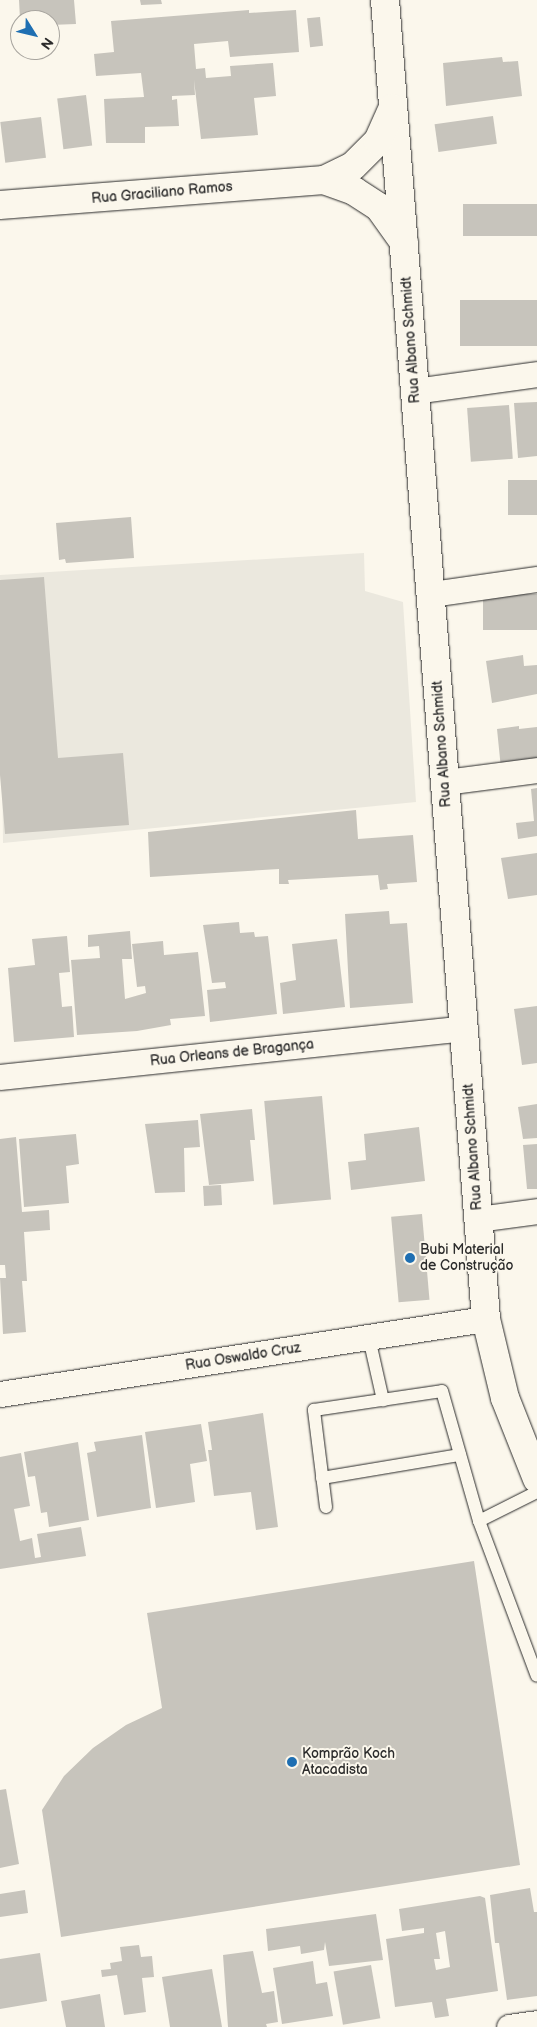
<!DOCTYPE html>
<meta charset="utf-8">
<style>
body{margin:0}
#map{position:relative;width:537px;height:2027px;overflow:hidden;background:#fbf7ec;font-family:"Balsamiq Sans",sans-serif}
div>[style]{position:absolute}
.built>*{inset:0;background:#ebe8de}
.building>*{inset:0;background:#c7c4bc;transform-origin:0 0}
.roads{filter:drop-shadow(0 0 1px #2b2b2b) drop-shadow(0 0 1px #2b2b2b)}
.lane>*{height:12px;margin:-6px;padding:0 6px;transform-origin:6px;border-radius:6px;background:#fbf7ec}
.street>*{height:25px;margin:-12.5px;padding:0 12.5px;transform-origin:12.5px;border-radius:12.5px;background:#fbf7ec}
.primary>*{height:28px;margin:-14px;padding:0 14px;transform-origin:14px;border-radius:14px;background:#fbf7ec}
.dots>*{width:14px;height:14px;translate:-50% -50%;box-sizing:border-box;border:2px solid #fbf7ec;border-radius:50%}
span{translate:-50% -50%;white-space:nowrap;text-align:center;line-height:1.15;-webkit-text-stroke:4px #fbf7ec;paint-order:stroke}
.street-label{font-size:14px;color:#2b2b2b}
.poi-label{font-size:14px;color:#2b2b2b}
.left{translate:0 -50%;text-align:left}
.north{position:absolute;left:10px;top:10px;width:50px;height:50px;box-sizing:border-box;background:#fbf7ec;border:1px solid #a8a59f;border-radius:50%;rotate:126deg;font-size:14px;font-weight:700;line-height:20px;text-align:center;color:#2b2b2b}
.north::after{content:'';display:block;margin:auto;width:18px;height:22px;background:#1f6fb2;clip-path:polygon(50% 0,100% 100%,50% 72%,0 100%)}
</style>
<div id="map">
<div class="built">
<i style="clip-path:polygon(364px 553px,365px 591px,403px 602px,416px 802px,3px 843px,0 575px)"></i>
</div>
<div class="building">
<i style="clip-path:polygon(19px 0,74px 0,76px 24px,50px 25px,50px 20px,46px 17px,20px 19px)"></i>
<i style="clip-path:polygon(140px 0,161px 0,162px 4px,141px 5px)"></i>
<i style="clip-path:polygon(249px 10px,249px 13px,296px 10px,299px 52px,230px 57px,228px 41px,194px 44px,196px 69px,205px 68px,206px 78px,231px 76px,230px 66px,273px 63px,276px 96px,254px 98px,258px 135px,201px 139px,194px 80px,195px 95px,172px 96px,172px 100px,177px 99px,179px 126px,145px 127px,145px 143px,106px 143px,104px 99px,144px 97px,141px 73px,96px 76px,94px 54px,114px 52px,111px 21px)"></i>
<i style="left:320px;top:17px;width:29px;height:13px;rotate:84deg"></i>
<i style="clip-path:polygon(502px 57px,503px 62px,518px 61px,522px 96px,446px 106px,443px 63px)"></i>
<i style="left:86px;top:95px;width:51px;height:29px;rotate:83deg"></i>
<i style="left:493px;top:116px;width:28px;height:59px;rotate:82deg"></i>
<i style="left:41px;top:117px;width:41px;height:41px;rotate:83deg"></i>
<i style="left:537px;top:204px;width:32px;height:74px;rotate:90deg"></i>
<i style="left:537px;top:300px;width:46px;height:77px;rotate:90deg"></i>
<i style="clip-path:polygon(537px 402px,537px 456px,518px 458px,514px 403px)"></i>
<i style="left:509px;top:405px;width:54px;height:42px;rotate:86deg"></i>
<i style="left:537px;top:480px;width:35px;height:29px;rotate:90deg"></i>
<i style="clip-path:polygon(131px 517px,134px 558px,66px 563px,65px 559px,59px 560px,56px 523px)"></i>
<i style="clip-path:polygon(44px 577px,58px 758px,123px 753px,129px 825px,5px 834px,0 775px,0 580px)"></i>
<i style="left:537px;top:594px;width:36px;height:54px;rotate:90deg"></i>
<i style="clip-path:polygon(523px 655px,524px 666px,537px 665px,537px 694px,492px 703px,486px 661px)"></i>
<i style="clip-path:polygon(519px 726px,519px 729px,537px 727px,537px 765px,501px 769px,497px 729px)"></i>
<i style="clip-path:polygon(537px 788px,537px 836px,518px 839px,516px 823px,534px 821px,531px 789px)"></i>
<i style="clip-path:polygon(356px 810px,358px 839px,413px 835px,417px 882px,387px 884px,388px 889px,380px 890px,378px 875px,288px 880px,289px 884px,279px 884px,279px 869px,150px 877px,148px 832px)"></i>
<i style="clip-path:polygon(537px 853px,537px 895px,508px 899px,501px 858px)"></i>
<i style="clip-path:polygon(389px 911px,390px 924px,407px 923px,413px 1003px,350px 1008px,345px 914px)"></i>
<i style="clip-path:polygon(239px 922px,240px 933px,254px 932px,255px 937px,268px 936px,277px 1014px,210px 1022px,207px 990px,226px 988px,225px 982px,212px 983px,203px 925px)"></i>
<i style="clip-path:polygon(130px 931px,132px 959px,122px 959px,125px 999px,146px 993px,145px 986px,137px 987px,132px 944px,163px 941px,164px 955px,198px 952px,205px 1016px,170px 1019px,171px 1025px,137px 1031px,77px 1035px,71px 960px,100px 958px,99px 946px,88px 947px,88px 935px)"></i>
<i style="clip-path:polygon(67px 936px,70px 972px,59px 973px,62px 1007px,72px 1006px,74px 1037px,14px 1042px,8px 968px,35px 965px,32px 939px)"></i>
<i style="clip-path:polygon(337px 939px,345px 1007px,283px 1014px,280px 983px,296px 980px,292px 944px)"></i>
<i style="clip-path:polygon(537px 1006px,537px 1063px,522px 1065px,514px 1009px)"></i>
<i style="left:322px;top:1096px;width:104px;height:58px;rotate:85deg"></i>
<i style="clip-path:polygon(537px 1104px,537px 1138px,523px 1139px,518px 1107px)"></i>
<i style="clip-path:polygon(252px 1109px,255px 1140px,250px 1140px,254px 1181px,209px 1185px,200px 1114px)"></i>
<i style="clip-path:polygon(198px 1120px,200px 1147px,184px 1148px,185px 1192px,155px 1193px,145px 1124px)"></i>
<i style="clip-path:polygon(419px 1127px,425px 1181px,351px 1190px,348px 1162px,366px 1160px,364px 1134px)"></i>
<i style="clip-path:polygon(76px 1134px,79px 1164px,66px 1166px,69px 1203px,24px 1207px,19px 1139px)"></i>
<i style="clip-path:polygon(16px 1137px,22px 1212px,49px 1210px,50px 1230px,24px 1232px,27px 1281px,22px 1281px,26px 1332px,3px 1334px,0 1278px,6px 1278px,5px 1265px,0 1265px,0 1139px)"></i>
<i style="clip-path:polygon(537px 1144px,537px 1189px,527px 1189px,523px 1145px)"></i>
<i style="left:221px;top:1185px;width:20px;height:18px;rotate:87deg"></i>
<i style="left:422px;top:1214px;width:86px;height:31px;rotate:85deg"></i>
<i style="clip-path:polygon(263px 1413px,278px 1527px,256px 1530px,251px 1492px,214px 1496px,208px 1450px,212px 1450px,208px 1422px)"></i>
<i style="clip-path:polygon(201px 1424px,207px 1461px,190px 1464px,195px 1502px,156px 1508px,145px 1432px)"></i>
<i style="clip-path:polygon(142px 1435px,151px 1508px,97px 1517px,87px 1453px,96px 1451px,94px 1442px)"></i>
<i style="clip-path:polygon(78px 1442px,89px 1520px,49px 1527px,47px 1512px,41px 1513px,35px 1476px,28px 1477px,24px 1452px)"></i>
<i style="clip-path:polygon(21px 1453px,30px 1506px,14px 1509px,20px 1541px,32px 1538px,35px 1558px,41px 1557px,37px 1534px,81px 1527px,86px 1556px,0 1569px,0 1457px)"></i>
<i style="clip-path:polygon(474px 1561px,520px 1865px,61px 1937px,42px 1810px,64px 1776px,93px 1748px,126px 1725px,162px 1708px,147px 1613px)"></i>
<i style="clip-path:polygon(6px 1789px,19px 1864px,0 1868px,0 1790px)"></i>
<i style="clip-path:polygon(530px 1888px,534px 1912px,537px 1912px,537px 1996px,507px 2000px,499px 1943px,495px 1943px,490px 1895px)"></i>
<i style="clip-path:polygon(25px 1890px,28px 1913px,0 1917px,0 1894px)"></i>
<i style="clip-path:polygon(evenodd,480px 1896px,485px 1898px,498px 1991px,446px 1999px,449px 2016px,435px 2018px,432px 2002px,395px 2007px,386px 1939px,424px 1933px,424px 1928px,402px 1931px,399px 1909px,480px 1896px,445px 1931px,450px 1967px,436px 1970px,434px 1959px,440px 1959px,436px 1933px,445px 1931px)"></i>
<i style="clip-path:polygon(376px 1914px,383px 1960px,329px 1966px,325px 1942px,324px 1950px,301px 1954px,300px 1946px,268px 1951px,266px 1929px)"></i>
<i style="clip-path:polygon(139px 1945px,141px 1957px,152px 1956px,154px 1977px,142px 1978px,146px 2012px,124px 2015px,117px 1975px,102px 1977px,101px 1970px,111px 1969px,110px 1963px,122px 1961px,120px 1947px)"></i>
<i style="clip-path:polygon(253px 1951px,262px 1993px,274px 1991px,278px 2022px,266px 2024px,267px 2027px,228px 2027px,223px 1955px)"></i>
<i style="clip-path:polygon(40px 1953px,47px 2001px,0 2009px,0 1959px)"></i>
<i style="clip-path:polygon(313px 1961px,316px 1984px,327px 1982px,333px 2016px,282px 2024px,273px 1968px)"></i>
<i style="left:371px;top:1965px;width:54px;height:38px;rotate:80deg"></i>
<i style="clip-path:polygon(212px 1969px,222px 2027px,170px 2027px,162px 1977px)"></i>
<i style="clip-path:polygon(100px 1994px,105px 2027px,66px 2027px,61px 2001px)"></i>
</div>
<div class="roads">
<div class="lane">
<i style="left:369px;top:1338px;width:64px;rotate:77.3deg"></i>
<i style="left:322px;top:1478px;width:140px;rotate:-9.5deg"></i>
<i style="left:326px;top:1507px;width:98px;rotate:-97.1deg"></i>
<i style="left:314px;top:1410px;width:129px;rotate:-8.4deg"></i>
<i style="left:442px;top:1391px;width:135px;rotate:74.1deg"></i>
<i style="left:479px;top:1521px;width:165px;rotate:69.5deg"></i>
<i style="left:479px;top:1521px;width:65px;rotate:-26.6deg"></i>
</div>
<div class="street">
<i style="left:415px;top:391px;width:123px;rotate:-7.9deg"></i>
<i style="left:431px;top:594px;width:107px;rotate:-8.1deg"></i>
<i style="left:445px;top:782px;width:93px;rotate:-7.4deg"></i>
<i style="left:0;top:1077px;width:467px;rotate:-6deg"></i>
<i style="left:478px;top:1219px;width:60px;rotate:-7.7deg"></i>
<i style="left:0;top:1394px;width:492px;rotate:-8.8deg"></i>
<i style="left:509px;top:2027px;width:28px;rotate:-8deg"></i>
</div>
<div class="primary">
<i style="left:385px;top:0;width:1323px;rotate:85.62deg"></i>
<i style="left:486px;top:1319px;width:81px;rotate:76.5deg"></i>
<i style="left:505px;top:1398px;width:87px;rotate:68.4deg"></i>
<i style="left:324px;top:180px;width:32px;rotate:20deg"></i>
<i style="left:354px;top:191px;width:30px;rotate:33deg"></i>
<i style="left:379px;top:207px;width:43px;rotate:54.5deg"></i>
<i style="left:0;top:205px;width:325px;rotate:-4.4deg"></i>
<i style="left:324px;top:180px;width:32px;rotate:-26deg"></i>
<i style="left:353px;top:166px;width:35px;rotate:-45deg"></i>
<i style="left:378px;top:141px;width:36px;rotate:-66deg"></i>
</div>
</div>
<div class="dots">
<i style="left:410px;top:1258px;background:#1f6fb2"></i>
<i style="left:292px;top:1762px;background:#1f6fb2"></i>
</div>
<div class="street-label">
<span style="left:162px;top:193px;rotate:-5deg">Rua Graciliano Ramos</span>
<span style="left:411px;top:340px;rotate:-94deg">Rua Albano Schmidt</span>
<span style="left:442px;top:744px;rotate:-94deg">Rua Albano Schmidt</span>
<span style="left:232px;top:1053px;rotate:-6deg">Rua Orleans de Bragança</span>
<span style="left:473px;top:1147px;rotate:-94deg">Rua Albano Schmidt</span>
<span style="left:243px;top:1357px;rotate:-9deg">Rua Oswaldo Cruz</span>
</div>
<div class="poi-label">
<span class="left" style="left:420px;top:1258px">Bubi Material<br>de Construção</span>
<span class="left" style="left:302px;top:1762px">Komprão Koch<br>Atacadista</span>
</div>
<div class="north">N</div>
</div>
